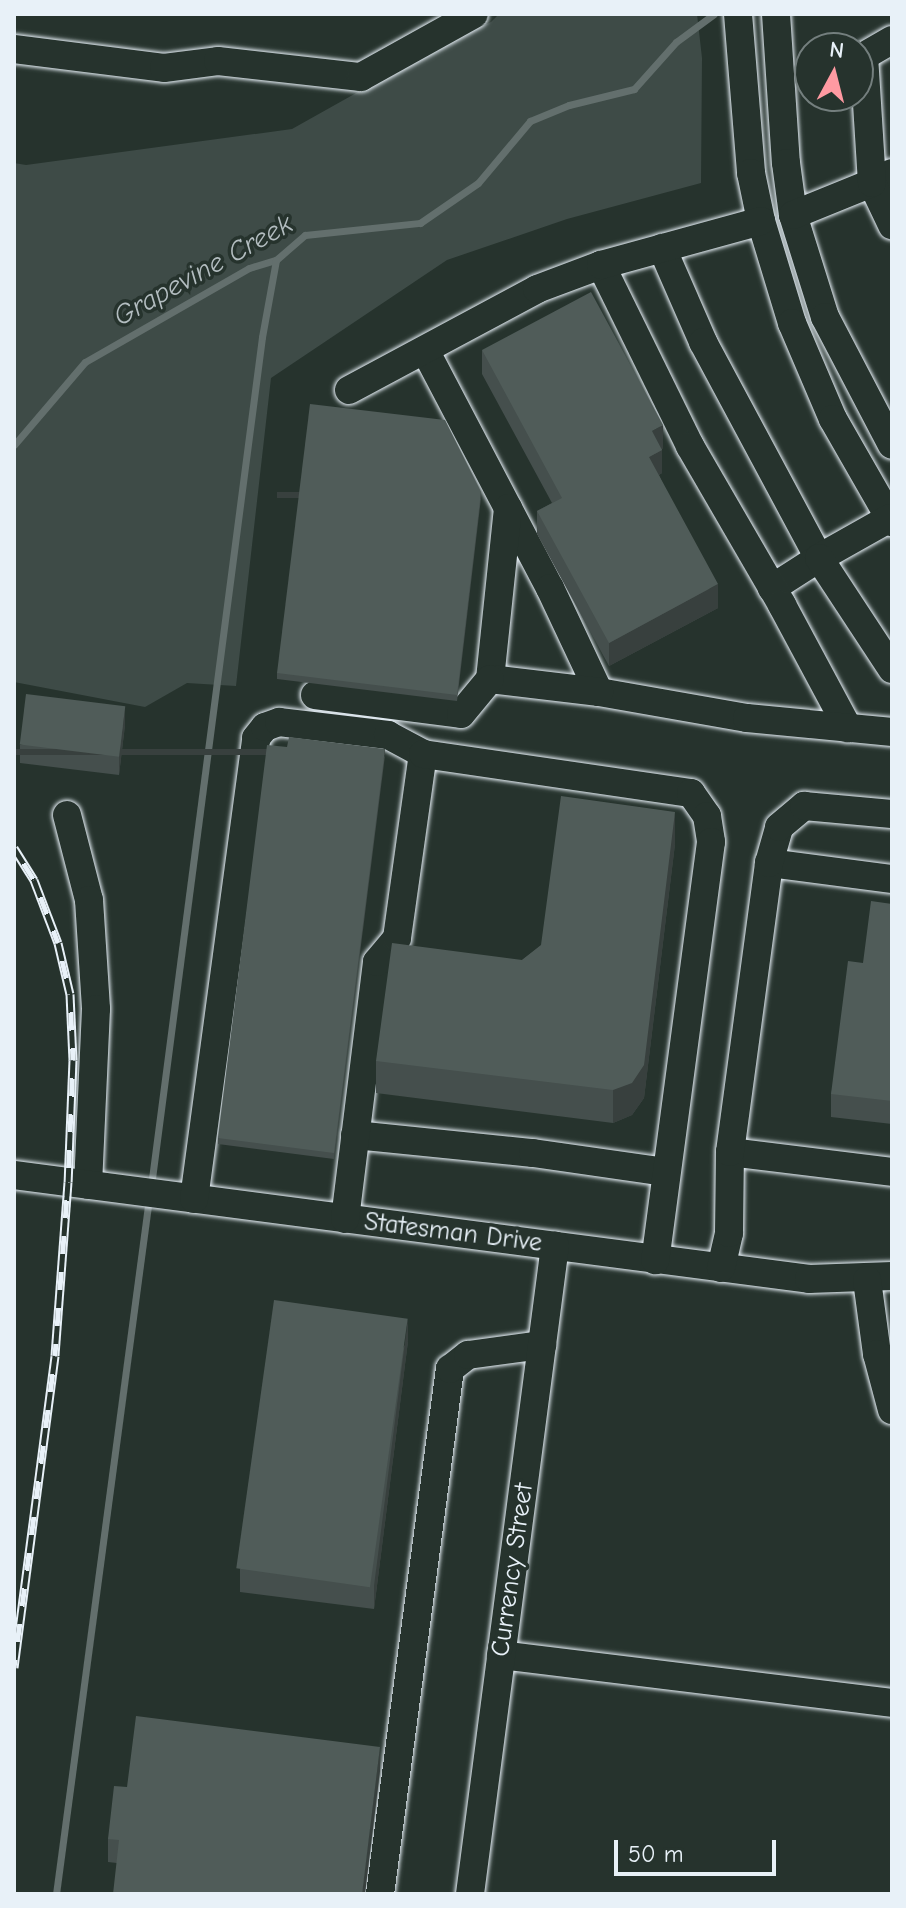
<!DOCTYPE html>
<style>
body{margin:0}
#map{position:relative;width:906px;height:1908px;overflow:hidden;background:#26332d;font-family:"Comic Neue",sans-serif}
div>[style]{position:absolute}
.green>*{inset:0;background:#3e4b47}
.stream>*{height:7px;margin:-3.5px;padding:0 3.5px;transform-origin:3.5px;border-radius:3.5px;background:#636f6d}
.roads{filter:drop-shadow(0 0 2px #e8f1f8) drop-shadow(0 0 2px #e8f1f8)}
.minor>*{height:28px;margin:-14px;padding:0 14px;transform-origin:14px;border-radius:14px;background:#26332d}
.rail>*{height:9px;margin-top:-4.5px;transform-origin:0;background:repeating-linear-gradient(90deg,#26332d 0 18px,#e8f1f8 0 36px);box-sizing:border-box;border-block:2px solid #e8f1f8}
.wall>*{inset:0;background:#454f4d}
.shaded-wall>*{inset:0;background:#38403e;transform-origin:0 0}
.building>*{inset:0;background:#505c59;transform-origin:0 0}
span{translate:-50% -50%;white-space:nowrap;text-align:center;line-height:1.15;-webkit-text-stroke:7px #26332d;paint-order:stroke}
.street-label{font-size:26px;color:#e8f1f8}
.water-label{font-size:28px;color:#b3bdc0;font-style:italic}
.frame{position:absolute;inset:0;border:16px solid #e8f1f8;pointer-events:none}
.north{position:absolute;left:794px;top:32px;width:80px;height:80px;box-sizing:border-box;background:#26332d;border:2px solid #747f7e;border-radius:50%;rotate:7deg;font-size:22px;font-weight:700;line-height:32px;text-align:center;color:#e8f1f8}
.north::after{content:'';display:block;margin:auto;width:28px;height:36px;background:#ff9aa2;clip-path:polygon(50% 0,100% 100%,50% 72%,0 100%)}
.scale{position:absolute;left:614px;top:1840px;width:162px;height:36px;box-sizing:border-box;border:4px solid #e8f1f8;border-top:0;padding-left:10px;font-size:24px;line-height:28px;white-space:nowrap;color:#e8f1f8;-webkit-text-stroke:6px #26332d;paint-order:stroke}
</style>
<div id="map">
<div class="green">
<i style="clip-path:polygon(499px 14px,697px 14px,702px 58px,701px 183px,567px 219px,447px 260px,271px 378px,236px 686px,187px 683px,145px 707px,14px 682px,14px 163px,26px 165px,292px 129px,424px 55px,491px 22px)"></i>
</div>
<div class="stream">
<i style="left:14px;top:445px;width:109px;rotate:-49.5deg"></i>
<i style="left:85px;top:362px;width:189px;rotate:-29.8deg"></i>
<i style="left:249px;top:268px;width:28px;rotate:-17deg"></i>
<i style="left:276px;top:260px;width:38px;rotate:-41deg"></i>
<i style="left:305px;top:235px;width:116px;rotate:-6deg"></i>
<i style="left:420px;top:223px;width:70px;rotate:-34.6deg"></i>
<i style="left:478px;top:183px;width:81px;rotate:-50deg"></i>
<i style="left:530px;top:121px;width:42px;rotate:-22.3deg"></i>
<i style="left:569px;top:105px;width:67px;rotate:-13.8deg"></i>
<i style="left:634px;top:89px;width:63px;rotate:-48.2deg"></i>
<i style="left:676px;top:42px;width:47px;rotate:-36.4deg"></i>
<i style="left:151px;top:1186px;width:856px;rotate:-82.55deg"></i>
<i style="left:262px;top:337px;width:78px;rotate:-79.7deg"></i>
<i style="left:56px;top:1894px;width:702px;rotate:-82.39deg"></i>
</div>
<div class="roads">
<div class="minor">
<i style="left:738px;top:14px;width:160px;rotate:85.3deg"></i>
<i style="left:751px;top:173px;width:49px;rotate:78.2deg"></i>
<i style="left:761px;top:221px;width:107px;rotate:73.1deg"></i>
<i style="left:792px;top:323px;width:104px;rotate:66.9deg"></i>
<i style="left:833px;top:419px;width:119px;rotate:60.2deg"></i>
<i style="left:776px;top:14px;width:149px;rotate:86.2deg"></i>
<i style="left:786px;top:163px;width:52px;rotate:82.3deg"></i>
<i style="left:793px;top:215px;width:107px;rotate:72.6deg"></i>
<i style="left:825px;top:317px;width:144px;rotate:62.4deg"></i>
<i style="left:14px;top:49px;width:151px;rotate:7.2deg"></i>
<i style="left:164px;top:68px;width:54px;rotate:-7.4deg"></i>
<i style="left:218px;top:61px;width:144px;rotate:6.4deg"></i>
<i style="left:361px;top:77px;width:129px;rotate:-29.1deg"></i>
<i style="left:892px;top:173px;width:22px;rotate:153deg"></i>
<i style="left:872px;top:183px;width:47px;rotate:64.5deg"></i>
<i style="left:793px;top:215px;width:85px;rotate:-22.1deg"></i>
<i style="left:872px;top:183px;width:127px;rotate:-93.6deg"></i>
<i style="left:864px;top:56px;width:32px;rotate:-30deg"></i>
<i style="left:662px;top:248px;width:103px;rotate:66.4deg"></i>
<i style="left:703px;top:342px;width:245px;rotate:61.8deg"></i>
<i style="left:819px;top:558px;width:56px;rotate:147.4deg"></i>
<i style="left:601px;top:265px;width:202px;rotate:63.8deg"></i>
<i style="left:690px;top:446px;width:184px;rotate:59.9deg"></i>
<i style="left:782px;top:605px;width:140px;rotate:61.8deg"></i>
<i style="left:425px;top:350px;width:269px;rotate:62.3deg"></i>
<i style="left:550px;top:588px;width:115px;rotate:64.8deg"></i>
<i style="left:599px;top:692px;width:150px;rotate:10deg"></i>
<i style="left:747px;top:718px;width:146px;rotate:5.5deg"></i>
<i style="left:349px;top:390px;width:213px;rotate:-28.2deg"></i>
<i style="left:537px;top:289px;width:68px;rotate:-20.6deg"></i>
<i style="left:601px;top:265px;width:166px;rotate:-15.4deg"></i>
<i style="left:508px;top:508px;width:172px;rotate:96deg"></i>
<i style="left:490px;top:679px;width:110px;rotate:6.8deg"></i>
<i style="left:890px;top:518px;width:81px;rotate:150.6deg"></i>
<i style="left:819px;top:558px;width:133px;rotate:56.7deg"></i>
<i style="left:315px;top:695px;width:147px;rotate:7.4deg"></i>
<i style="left:461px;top:714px;width:45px;rotate:-50.4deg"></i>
<i style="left:67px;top:815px;width:88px;rotate:75.5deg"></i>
<i style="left:89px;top:900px;width:109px;rotate:86.3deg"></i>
<i style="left:96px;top:1009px;width:176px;rotate:92.6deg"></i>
<i style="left:769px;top:863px;width:124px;rotate:7.4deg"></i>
<i style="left:355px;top:1135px;width:179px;rotate:5.8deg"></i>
<i style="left:533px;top:1153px;width:133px;rotate:8.2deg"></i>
<i style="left:730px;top:1152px;width:163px;rotate:7deg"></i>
<i style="left:14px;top:1175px;width:802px;rotate:7.45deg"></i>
<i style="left:809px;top:1279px;width:83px;rotate:-2.1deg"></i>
<i style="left:194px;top:1199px;width:465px;rotate:-82.3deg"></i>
<i style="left:256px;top:738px;width:14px;rotate:-51deg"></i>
<i style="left:265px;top:727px;width:15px;rotate:-20deg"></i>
<i style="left:279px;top:722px;width:110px;rotate:6.8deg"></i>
<i style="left:388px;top:735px;width:40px;rotate:28deg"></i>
<i style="left:345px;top:1219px;width:259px;rotate:-82.9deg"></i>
<i style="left:377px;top:962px;width:31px;rotate:-50deg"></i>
<i style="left:397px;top:938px;width:186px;rotate:-82deg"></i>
<i style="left:423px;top:754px;width:271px;rotate:8.3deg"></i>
<i style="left:691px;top:793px;width:28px;rotate:55deg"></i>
<i style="left:707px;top:816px;width:26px;rotate:81deg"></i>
<i style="left:711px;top:842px;width:422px;rotate:97.6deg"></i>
<i style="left:721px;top:1268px;width:36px;rotate:-77deg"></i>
<i style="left:729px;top:1233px;width:81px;rotate:-89.3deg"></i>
<i style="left:730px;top:1152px;width:292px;rotate:-82.3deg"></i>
<i style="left:769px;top:863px;width:37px;rotate:-74deg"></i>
<i style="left:779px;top:827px;width:33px;rotate:-40deg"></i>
<i style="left:804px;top:806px;width:88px;rotate:5.2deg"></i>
<i style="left:867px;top:1280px;width:75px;rotate:82.3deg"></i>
<i style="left:877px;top:1354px;width:58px;rotate:75deg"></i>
<i style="left:501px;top:1655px;width:394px;rotate:7deg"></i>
<i style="left:380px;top:1894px;width:530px;rotate:-82.41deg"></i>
<i style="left:450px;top:1369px;width:23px;rotate:-38deg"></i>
<i style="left:468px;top:1355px;width:75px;rotate:-7.7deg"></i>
<i style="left:470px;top:1894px;width:654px;rotate:-82.53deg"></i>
</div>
</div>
<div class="rail">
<i style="left:14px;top:848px;width:38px;rotate:58deg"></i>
<i style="left:34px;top:880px;width:67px;rotate:69.1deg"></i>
<i style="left:58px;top:943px;width:52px;rotate:76.8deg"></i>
<i style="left:70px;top:994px;width:66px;rotate:87.4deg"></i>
<i style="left:73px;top:1060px;width:122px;rotate:92.3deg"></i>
<i style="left:68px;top:1182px;width:174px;rotate:94.3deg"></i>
<i style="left:55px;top:1356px;width:314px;rotate:97.5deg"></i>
</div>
<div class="wall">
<i style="clip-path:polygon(482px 350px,663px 448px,662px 449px,662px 473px,659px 475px,718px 608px,609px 666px,537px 534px,537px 511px,552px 503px,482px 374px)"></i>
<i style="clip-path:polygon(481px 498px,457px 701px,277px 679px,277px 673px)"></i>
<i style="clip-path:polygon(125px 725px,119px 775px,20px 763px,20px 745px)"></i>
<i style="clip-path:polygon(385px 755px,334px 1159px,218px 1144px,218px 1138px)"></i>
<i style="clip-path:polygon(675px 844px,644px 1098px,632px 1115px,613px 1123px,376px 1093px,376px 1061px,522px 960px)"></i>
<i style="clip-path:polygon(892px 904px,892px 1124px,831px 1117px,831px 1094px,863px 963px)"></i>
<i style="clip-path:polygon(408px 1341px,374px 1609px,240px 1592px,240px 1569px)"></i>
<i style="clip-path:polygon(380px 1771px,117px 1863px,108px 1862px,108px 1839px,127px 1787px)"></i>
</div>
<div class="shaded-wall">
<i style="clip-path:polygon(663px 425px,663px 448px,652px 454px,652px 431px)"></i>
<i style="clip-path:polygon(662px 450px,662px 473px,649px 480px,649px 457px)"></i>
<i style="left:481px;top:492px;width:6px;height:204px;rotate:90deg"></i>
<i style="clip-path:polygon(718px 584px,718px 608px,609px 666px,609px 643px)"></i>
<i style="clip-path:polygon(125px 707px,125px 725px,119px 775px,119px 757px)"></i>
<i style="left:385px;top:749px;width:6px;height:407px;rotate:90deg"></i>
<i style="clip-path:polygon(675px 812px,675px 844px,644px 1098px,632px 1115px,613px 1123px,613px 1090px)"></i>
<i style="clip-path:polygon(408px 1318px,408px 1341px,374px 1609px,374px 1586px)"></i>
<i style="clip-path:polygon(380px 1747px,380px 1771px,365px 1894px,362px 1894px)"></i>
</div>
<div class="building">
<i style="clip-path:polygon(591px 292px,663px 425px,652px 431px,662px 450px,649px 457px,718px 584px,609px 643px,537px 511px,562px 498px,482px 350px)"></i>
<i style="clip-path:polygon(310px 404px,445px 420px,481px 492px,457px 695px,277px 673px)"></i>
<i style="left:26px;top:694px;width:100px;height:51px;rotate:7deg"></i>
<i style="clip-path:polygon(289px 737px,385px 749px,334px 1153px,218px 1138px,267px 745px,287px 747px)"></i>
<i style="clip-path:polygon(561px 796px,675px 812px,644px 1065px,632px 1083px,613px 1090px,376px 1061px,392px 943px,522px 960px,541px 945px)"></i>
<i style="clip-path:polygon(871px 901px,892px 904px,892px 1101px,831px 1094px,848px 961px,863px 963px)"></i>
<i style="left:274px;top:1300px;width:135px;height:271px;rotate:8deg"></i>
<i style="clip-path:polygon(136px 1716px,380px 1747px,362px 1894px,113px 1894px,119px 1840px,108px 1839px,114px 1786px,127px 1787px)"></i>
</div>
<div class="street-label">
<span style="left:453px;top:1233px;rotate:7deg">Statesman Drive</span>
<span style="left:513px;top:1570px;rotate:-82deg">Currency Street</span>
</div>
<div class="water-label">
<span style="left:203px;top:270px;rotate:-29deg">Grapevine Creek</span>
</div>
<div class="frame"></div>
<div class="north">N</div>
<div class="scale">50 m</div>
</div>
